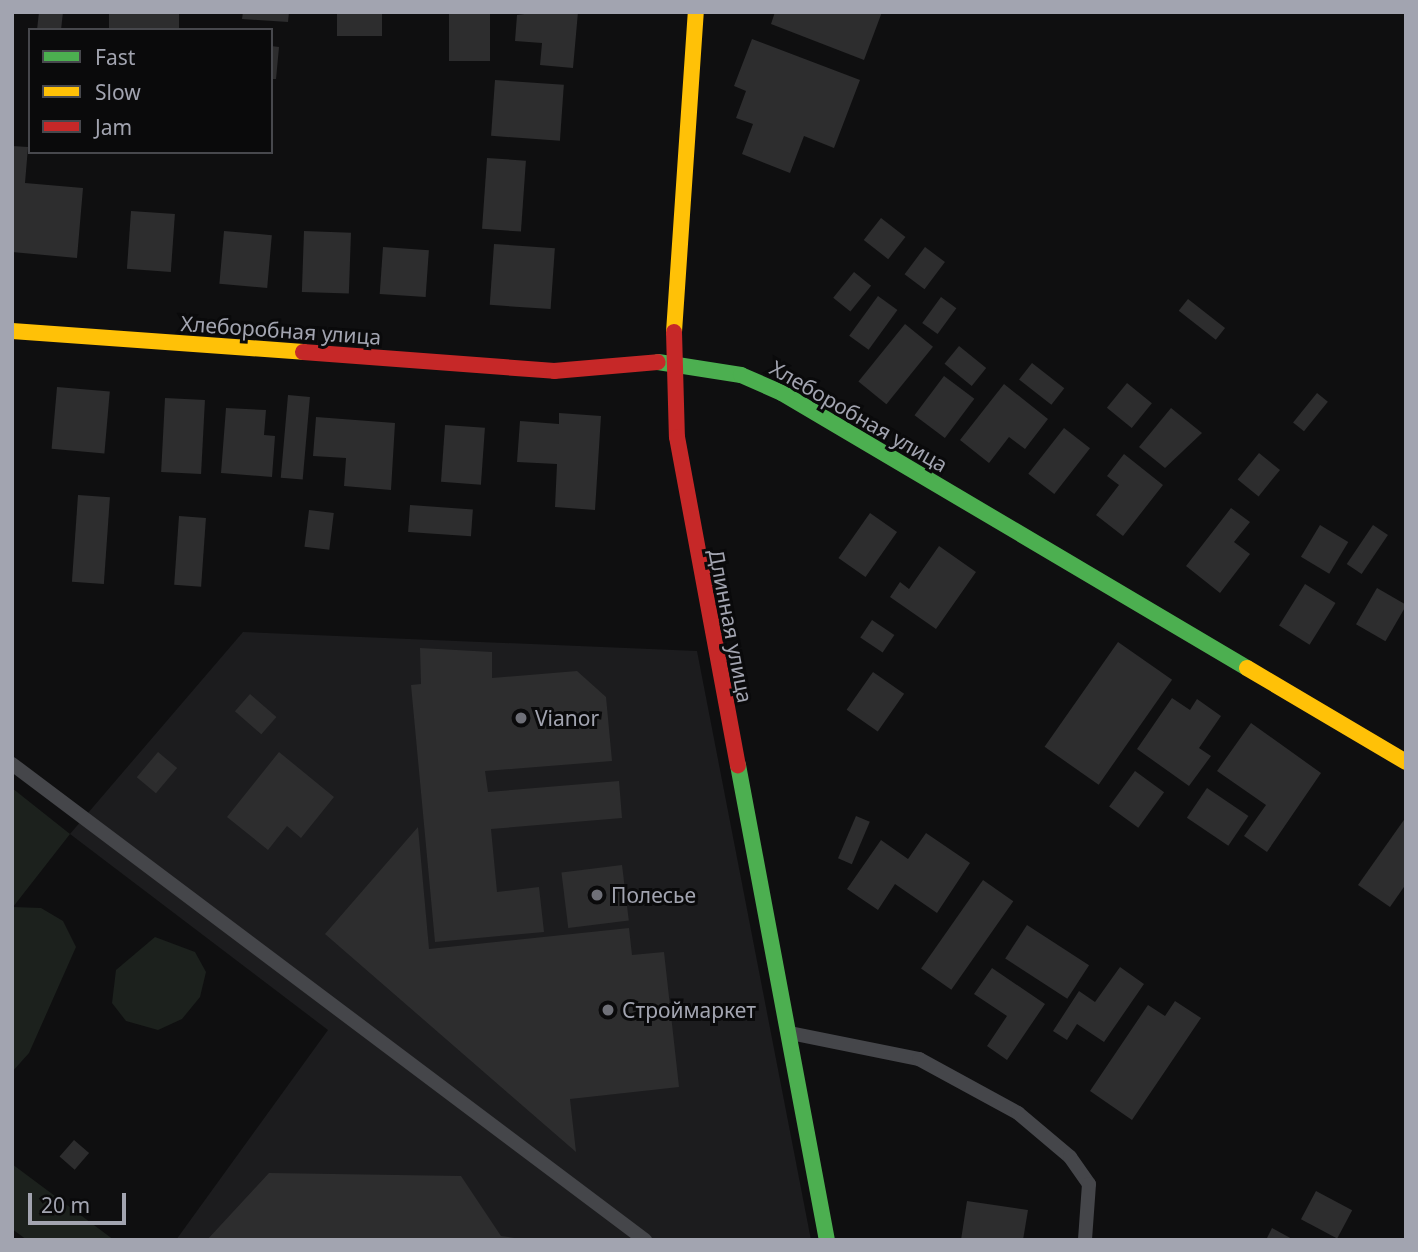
<!DOCTYPE html>
<meta charset="utf-8">
<style>
body{margin:0}
#map{position:relative;width:1418px;height:1252px;overflow:hidden;background:#0f0f10;font-family:"Noto Sans",sans-serif}
div>[style]{position:absolute}
.built>*{inset:0;background:#1c1c1e}
.green>*{inset:0;background:#1c211d}
.building>*{inset:0;background:#2d2d2e;transform-origin:0 0}
.lane>*{height:14px;margin:-7px;padding:0 7px;transform-origin:7px;border-radius:7px;background:#45464a}
.fast>*{height:16px;margin:-8px;padding:0 8px;transform-origin:8px;border-radius:8px;background:#4caf50}
.slow>*{height:16px;margin:-8px;padding:0 8px;transform-origin:8px;border-radius:8px;background:#ffc107}
.jam>*{height:16px;margin:-8px;padding:0 8px;transform-origin:8px;border-radius:8px;background:#c62828}
.dots>*{width:19px;height:19px;translate:-50% -50%;box-sizing:border-box;border:4px solid #0a0a0b;border-radius:50%}
span{translate:-50% -50%;white-space:nowrap;text-align:center;line-height:1.15;-webkit-text-stroke:6px #0a0a0b;paint-order:stroke}
.street-label{font-size:21px;color:#a2a4b0}
.poi-label{font-size:21px;color:#a2a4b0}
.left{translate:0 -50%;text-align:left}
.frame{position:absolute;inset:0;border:14px solid #a2a4b0;pointer-events:none}
.legend{position:absolute;left:28px;top:28px;width:245px;height:126px;box-sizing:border-box;background:#0a0a0b;border:2px solid #47484d;margin:0;padding:9px 12px;list-style:none;font-size:21px;color:#a2a4b0}
.legend li{display:flex;align-items:center;gap:14px;height:35px}
.legend b{width:35px;border:2px solid #47484d}
.scale{position:absolute;left:28px;top:1193px;width:98px;height:32px;box-sizing:border-box;border:4px solid #a2a4b0;border-top:0;padding-left:9px;font-size:21px;line-height:24px;white-space:nowrap;color:#a2a4b0;-webkit-text-stroke:5px #0a0a0b;paint-order:stroke}
</style>
<div id="map">
<div class="built">
<i style="clip-path:polygon(243px 632px,697px 651px,811px 1240px,176px 1240px,328px 1030px,70px 834px)"></i>
</div>
<div class="green">
<i style="clip-path:polygon(12px 788px,70px 834px,13px 907px,41px 908px,63px 921px,76px 947px,29px 1053px,12px 1072px)"></i>
<i style="clip-path:polygon(155px 937px,195px 952px,206px 972px,200px 997px,182px 1019px,158px 1030px,126px 1021px,112px 1003px,116px 970px)"></i>
<i style="clip-path:polygon(12px 1164px,114px 1240px,27px 1240px,12px 1229px)"></i>
</div>
<div class="building">
<i style="clip-path:polygon(39px 12px,63px 12px,61px 30px,37px 30px)"></i>
<i style="left:109px;top:12px;width:70px;height:18px"></i>
<i style="clip-path:polygon(243px 12px,289px 12px,288px 22px,242px 19px)"></i>
<i style="left:337px;top:12px;width:45px;height:24px"></i>
<i style="left:449px;top:12px;width:41px;height:49px"></i>
<i style="clip-path:polygon(540px 12px,578px 12px,573px 68px,540px 65px,542px 43px,515px 41px,517px 15px)"></i>
<i style="clip-path:polygon(775px 12px,882px 12px,864px 60px,771px 24px)"></i>
<i style="clip-path:polygon(752px 39px,860px 80px,834px 148px,804px 136px,790px 173px,742px 154px,753px 124px,736px 118px,746px 91px,734px 86px)"></i>
<i style="clip-path:polygon(271px 46px,279px 47px,276px 79px,271px 79px)"></i>
<i style="left:495px;top:80px;width:69px;height:56px;rotate:4deg"></i>
<i style="clip-path:polygon(12px 146px,28px 147px,25px 183px,83px 188px,77px 258px,12px 252px)"></i>
<i style="left:487px;top:158px;width:39px;height:71px;rotate:4deg"></i>
<i style="left:131px;top:211px;width:44px;height:58px;rotate:4deg"></i>
<i style="left:881px;top:218px;width:31px;height:28px;rotate:38deg"></i>
<i style="left:224px;top:231px;width:48px;height:53px;rotate:5deg"></i>
<i style="left:304px;top:231px;width:47px;height:61px;rotate:2deg"></i>
<i style="left:494px;top:244px;width:61px;height:61px;rotate:4deg"></i>
<i style="left:383px;top:247px;width:46px;height:47px;rotate:4deg"></i>
<i style="left:925px;top:247px;width:25px;height:34px;rotate:37deg"></i>
<i style="left:854px;top:272px;width:22px;height:33px;rotate:39deg"></i>
<i style="left:878px;top:296px;width:24px;height:49px;rotate:36deg"></i>
<i style="left:941px;top:297px;width:19px;height:32px;rotate:36deg"></i>
<i style="left:1188px;top:299px;width:47px;height:15px;rotate:38deg"></i>
<i style="left:905px;top:324px;width:36px;height:74px;rotate:39deg"></i>
<i style="left:959px;top:346px;width:35px;height:23px;rotate:39deg"></i>
<i style="left:1032px;top:363px;width:41px;height:21px;rotate:38deg"></i>
<i style="left:944px;top:376px;width:38px;height:49px;rotate:37deg"></i>
<i style="left:1127px;top:383px;width:32px;height:32px;rotate:39deg"></i>
<i style="clip-path:polygon(1004px 384px,1048px 419px,1025px 449px,1009px 437px,989px 463px,960px 440px)"></i>
<i style="left:57px;top:387px;width:53px;height:62px;rotate:5deg"></i>
<i style="left:1317px;top:393px;width:14px;height:38px;rotate:39deg"></i>
<i style="left:288px;top:395px;width:22px;height:83px;rotate:5deg"></i>
<i style="left:165px;top:398px;width:40px;height:74px;rotate:3deg"></i>
<i style="clip-path:polygon(226px 408px,266px 410px,264px 435px,275px 436px,272px 477px,221px 473px)"></i>
<i style="clip-path:polygon(1171px 408px,1202px 433px,1165px 468px,1139px 447px)"></i>
<i style="clip-path:polygon(559px 413px,601px 416px,595px 510px,555px 507px,557px 464px,517px 462px,520px 421px,559px 424px)"></i>
<i style="clip-path:polygon(316px 417px,395px 423px,391px 490px,344px 486px,346px 458px,313px 456px)"></i>
<i style="left:445px;top:425px;width:40px;height:57px;rotate:4deg"></i>
<i style="left:1064px;top:428px;width:33px;height:58px;rotate:38deg"></i>
<i style="left:1259px;top:453px;width:27px;height:34px;rotate:39deg"></i>
<i style="clip-path:polygon(1124px 454px,1163px 485px,1123px 536px,1096px 515px,1119px 485px,1107px 476px)"></i>
<i style="left:78px;top:495px;width:32px;height:87px;rotate:4deg"></i>
<i style="left:410px;top:505px;width:63px;height:27px;rotate:4deg"></i>
<i style="clip-path:polygon(1231px 508px,1250px 522px,1234px 542px,1250px 554px,1220px 593px,1186px 566px)"></i>
<i style="left:309px;top:510px;width:25px;height:37px;rotate:7deg"></i>
<i style="left:870px;top:513px;width:33px;height:55px;rotate:35deg"></i>
<i style="left:179px;top:516px;width:27px;height:69px;rotate:4deg"></i>
<i style="left:1320px;top:525px;width:33px;height:37px;rotate:31deg"></i>
<i style="left:1373px;top:525px;width:18px;height:47px;rotate:34deg"></i>
<i style="clip-path:polygon(939px 546px,976px 572px,936px 629px,890px 597px,900px 582px,909px 589px)"></i>
<i style="left:1305px;top:584px;width:36px;height:49px;rotate:32deg"></i>
<i style="left:1377px;top:588px;width:34px;height:42px;rotate:30deg"></i>
<i style="left:872px;top:620px;width:27px;height:21px;rotate:34deg"></i>
<i style="left:1118px;top:642px;width:66px;height:128px;rotate:35deg"></i>
<i style="clip-path:polygon(420px 648px,492px 652px,492px 678px,577px 671px,606px 697px,612px 761px,485px 771px,488px 792px,619px 781px,622px 818px,491px 829px,497px 892px,539px 887px,544px 932px,435px 942px,411px 685px,421px 684px)"></i>
<i style="left:873px;top:672px;width:38px;height:46px;rotate:35deg"></i>
<i style="left:250px;top:694px;width:35px;height:23px;rotate:41deg"></i>
<i style="clip-path:polygon(1172px 698px,1190px 710px,1197px 699px,1221px 716px,1199px 748px,1211px 756px,1189px 786px,1137px 749px)"></i>
<i style="clip-path:polygon(1251px 723px,1321px 773px,1267px 852px,1244px 836px,1266px 805px,1217px 771px)"></i>
<i style="left:158px;top:752px;width:25px;height:33px;rotate:40deg"></i>
<i style="clip-path:polygon(279px 752px,334px 797px,301px 838px,287px 826px,268px 850px,227px 817px)"></i>
<i style="left:1135px;top:771px;width:36px;height:44px;rotate:36deg"></i>
<i style="left:1207px;top:788px;width:50px;height:36px;rotate:34deg"></i>
<i style="left:856px;top:816px;width:15px;height:46px;rotate:23deg"></i>
<i style="clip-path:polygon(1406px 817px,1406px 884px,1390px 907px,1358px 885px)"></i>
<i style="clip-path:polygon(418px 827px,429px 949px,629px 928px,632px 955px,664px 952px,679px 1087px,570px 1099px,576px 1152px,325px 934px)"></i>
<i style="clip-path:polygon(926px 833px,970px 863px,937px 913px,895px 884px,878px 910px,847px 889px,881px 840px,908px 859px)"></i>
<i style="left:622px;top:865px;width:56px;height:61px;rotate:83deg"></i>
<i style="left:983px;top:880px;width:37px;height:108px;rotate:35deg"></i>
<i style="left:1027px;top:925px;width:74px;height:40px;rotate:33deg"></i>
<i style="clip-path:polygon(1120px 967px,1144px 984px,1104px 1042px,1077px 1024px,1067px 1040px,1053px 1031px,1079px 991px,1095px 1002px)"></i>
<i style="clip-path:polygon(992px 968px,1045px 1004px,1007px 1060px,987px 1046px,1007px 1016px,974px 994px)"></i>
<i style="clip-path:polygon(1175px 1001px,1201px 1018px,1132px 1120px,1090px 1091px,1148px 1005px,1165px 1016px)"></i>
<i style="left:74px;top:1140px;width:20px;height:22px;rotate:41deg"></i>
<i style="clip-path:polygon(269px 1173px,461px 1176px,501px 1236px,528px 1240px,207px 1240px)"></i>
<i style="left:1316px;top:1191px;width:41px;height:32px;rotate:28deg"></i>
<i style="clip-path:polygon(967px 1201px,1028px 1210px,1023px 1240px,961px 1240px)"></i>
<i style="clip-path:polygon(1272px 1228px,1294px 1240px,1266px 1240px)"></i>
</div>
<div class="lane">
<i style="left:12px;top:764px;width:792px;rotate:36.94deg"></i>
<i style="left:790px;top:1033px;width:132px;rotate:11.4deg"></i>
<i style="left:919px;top:1059px;width:113px;rotate:28.6deg"></i>
<i style="left:1018px;top:1113px;width:68px;rotate:40.2deg"></i>
<i style="left:1070px;top:1157px;width:33px;rotate:55deg"></i>
<i style="left:1089px;top:1184px;width:56px;rotate:94.1deg"></i>
</div>
<div class="fast">
<i style="left:658px;top:362px;width:84px;rotate:8.9deg"></i>
<i style="left:741px;top:375px;width:45px;rotate:23.7deg"></i>
<i style="left:782px;top:393px;width:540px;rotate:30.6deg"></i>
<i style="left:738px;top:765px;width:483px;rotate:79.4deg"></i>
</div>
<div class="slow">
<i style="left:12px;top:331px;width:292px;rotate:4.1deg"></i>
<i style="left:674px;top:332px;width:321px;rotate:-86.1deg"></i>
<i style="left:1247px;top:668px;width:185px;rotate:30.6deg"></i>
</div>
<div class="jam">
<i style="left:674px;top:332px;width:105px;rotate:88.4deg"></i>
<i style="left:677px;top:437px;width:334px;rotate:79.5deg"></i>
<i style="left:303px;top:352px;width:252px;rotate:4.3deg"></i>
<i style="left:554px;top:371px;width:104px;rotate:-4.9deg"></i>
</div>
<div class="dots">
<i style="left:521px;top:718px;background:#6f7078"></i>
<i style="left:597px;top:895px;background:#6f7078"></i>
<i style="left:608px;top:1010px;background:#6f7078"></i>
</div>
<div class="street-label">
<span style="left:281px;top:330px;rotate:4deg">Хлеборобная улица</span>
<span style="left:859px;top:416px;rotate:30deg">Хлеборобная улица</span>
<span style="left:731px;top:626px;rotate:79deg">Длинная улица</span>
</div>
<div class="poi-label">
<span class="left" style="left:535px;top:718px">Vianor</span>
<span class="left" style="left:611px;top:895px">Полесье</span>
<span class="left" style="left:622px;top:1010px">Строймаркет</span>
</div>
<div class="frame"></div>
<ul class="legend">
<li><b style="height:9px;background:#4caf50"></b>Fast</li>
<li><b style="height:9px;background:#ffc107"></b>Slow</li>
<li><b style="height:9px;background:#c62828"></b>Jam</li>
</ul>
<div class="scale">20 m</div>
</div>
